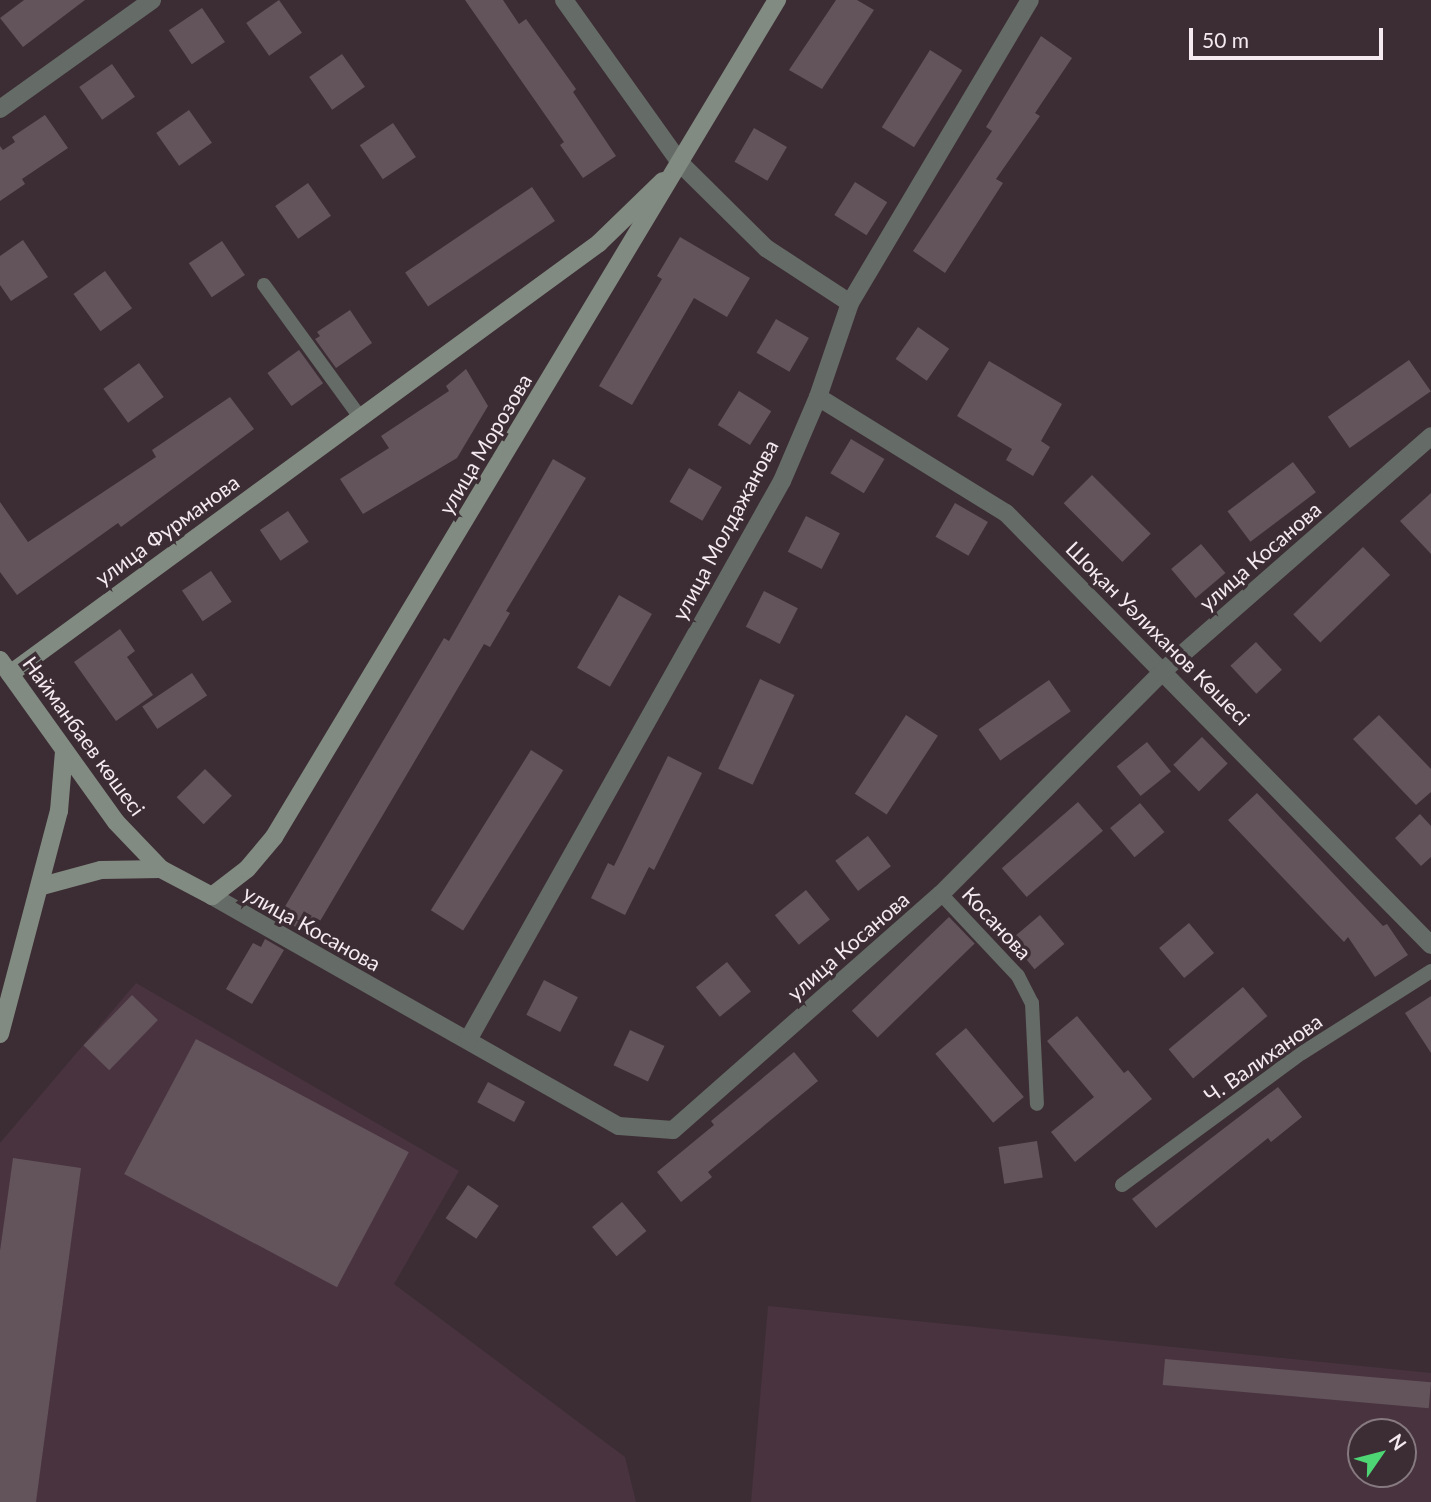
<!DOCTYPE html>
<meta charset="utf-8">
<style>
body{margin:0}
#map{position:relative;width:1431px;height:1502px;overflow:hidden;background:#3c2d34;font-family:Lato,sans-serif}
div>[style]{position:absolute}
.built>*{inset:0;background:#48333e}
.building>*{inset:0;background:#63535b;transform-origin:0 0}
.service>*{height:14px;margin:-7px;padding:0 7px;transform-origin:7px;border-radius:7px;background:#656b66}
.minor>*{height:18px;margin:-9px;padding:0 9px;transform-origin:9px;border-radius:9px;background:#656b66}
.secondary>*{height:18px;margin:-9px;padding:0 9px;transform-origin:9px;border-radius:9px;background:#818b82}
span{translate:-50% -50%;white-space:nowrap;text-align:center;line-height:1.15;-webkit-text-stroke:7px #3c2d34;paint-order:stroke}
.street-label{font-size:21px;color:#f4eaef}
.north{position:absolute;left:1347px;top:1418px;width:70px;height:70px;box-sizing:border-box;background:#3c2d34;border:2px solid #86797f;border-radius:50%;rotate:55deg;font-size:19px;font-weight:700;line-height:28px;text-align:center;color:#f4eaef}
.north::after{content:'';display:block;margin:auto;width:24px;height:32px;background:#4ed675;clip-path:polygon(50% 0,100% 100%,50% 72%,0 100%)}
.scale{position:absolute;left:1189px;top:28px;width:194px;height:32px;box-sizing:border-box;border:4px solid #f4eaef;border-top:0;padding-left:9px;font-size:21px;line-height:24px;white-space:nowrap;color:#f4eaef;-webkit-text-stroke:5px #3c2d34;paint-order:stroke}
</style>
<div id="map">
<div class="built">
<i style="clip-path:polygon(136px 983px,459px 1171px,394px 1284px,625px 1457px,636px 1502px,0 1502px,0 1143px)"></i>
<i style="clip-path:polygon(evenodd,768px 1306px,1431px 1373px,1431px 1502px,751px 1502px,768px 1306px,1361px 1432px,1403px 1432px,1403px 1474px,1361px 1474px,1361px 1432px)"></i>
</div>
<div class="building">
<i style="clip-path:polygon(24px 0,85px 0,23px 47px,0 18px)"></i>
<i style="left:279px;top:0;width:40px;height:40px;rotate:55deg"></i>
<i style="clip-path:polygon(465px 0,503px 0,519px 24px,526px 19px,576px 89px,573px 92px,616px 156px,583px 178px,560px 145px,564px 142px)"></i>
<i style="clip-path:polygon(836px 0,857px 0,874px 10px,822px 89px,789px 70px)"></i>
<i style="left:202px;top:8px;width:41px;height:40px;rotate:56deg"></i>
<i style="clip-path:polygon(1041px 36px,1072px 58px,1035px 113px,1040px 116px,996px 179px,1003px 183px,945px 273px,913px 251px,992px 131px,986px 127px)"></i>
<i style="left:930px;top:50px;width:38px;height:91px;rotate:32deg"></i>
<i style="left:342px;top:54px;width:40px;height:40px;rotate:55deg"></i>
<i style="left:112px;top:64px;width:40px;height:40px;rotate:55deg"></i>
<i style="left:189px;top:110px;width:40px;height:40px;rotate:55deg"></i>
<i style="clip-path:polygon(45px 115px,68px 148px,22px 179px,25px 184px,0 201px,0 146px,3px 150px,15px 142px,12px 137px)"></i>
<i style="left:393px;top:123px;width:41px;height:40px;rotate:56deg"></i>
<i style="left:754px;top:128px;width:38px;height:39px;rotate:30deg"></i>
<i style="left:855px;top:182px;width:38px;height:39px;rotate:32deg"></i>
<i style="left:308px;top:183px;width:40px;height:40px;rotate:55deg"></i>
<i style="left:532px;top:187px;width:41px;height:153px;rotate:56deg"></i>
<i style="clip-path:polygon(680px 237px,750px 278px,727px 317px,694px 298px,632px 405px,599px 386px,662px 279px,657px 276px)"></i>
<i style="clip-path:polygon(23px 240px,48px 277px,11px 301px,0 285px,0 256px)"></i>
<i style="left:222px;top:241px;width:41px;height:40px;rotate:56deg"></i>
<i style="left:105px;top:271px;width:46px;height:39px;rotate:54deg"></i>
<i style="clip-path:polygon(350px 310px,372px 343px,336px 368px,315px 339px,320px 336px,317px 332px)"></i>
<i style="left:776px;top:319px;width:38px;height:39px;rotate:30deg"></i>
<i style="left:918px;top:327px;width:38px;height:39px;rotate:35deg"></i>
<i style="left:299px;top:350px;width:41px;height:39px;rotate:54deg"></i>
<i style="left:1409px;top:360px;width:38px;height:99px;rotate:55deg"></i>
<i style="clip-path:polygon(989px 361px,1062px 404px,1041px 441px,1050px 447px,1033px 476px,1006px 460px,1012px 449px,957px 416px)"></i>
<i style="left:139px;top:363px;width:42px;height:44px;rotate:54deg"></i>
<i style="clip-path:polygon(466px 369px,488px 406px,457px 458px,363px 514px,340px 479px,389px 448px,381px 436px,449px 391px,446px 386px)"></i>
<i style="left:739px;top:391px;width:38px;height:40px;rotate:32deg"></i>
<i style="clip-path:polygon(230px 397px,254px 429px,121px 527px,118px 523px,17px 595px,0 572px,0 502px,28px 542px,156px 457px,152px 450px)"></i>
<i style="left:851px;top:439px;width:39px;height:40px;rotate:31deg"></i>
<i style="clip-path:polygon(553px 459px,586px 478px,506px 611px,510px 613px,490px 647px,484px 644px,313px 933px,277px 920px,444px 638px,449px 641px)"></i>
<i style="left:1293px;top:462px;width:38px;height:82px;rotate:53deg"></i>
<i style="left:689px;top:468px;width:38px;height:39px;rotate:30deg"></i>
<i style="left:1092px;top:475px;width:83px;height:40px;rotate:45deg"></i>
<i style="clip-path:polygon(1431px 493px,1431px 554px,1400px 521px)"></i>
<i style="left:955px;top:503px;width:38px;height:39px;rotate:30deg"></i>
<i style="left:288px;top:511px;width:37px;height:34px;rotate:56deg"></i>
<i style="left:806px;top:516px;width:38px;height:40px;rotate:27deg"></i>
<i style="left:1201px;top:544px;width:38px;height:39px;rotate:50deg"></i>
<i style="left:1363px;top:547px;width:39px;height:97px;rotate:46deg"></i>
<i style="left:211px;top:571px;width:37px;height:35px;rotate:56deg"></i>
<i style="left:764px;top:591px;width:38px;height:40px;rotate:27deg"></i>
<i style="left:619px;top:595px;width:38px;height:84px;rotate:30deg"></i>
<i style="clip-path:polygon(120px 629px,135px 651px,127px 657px,153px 695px,116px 721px,74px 662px)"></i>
<i style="left:1256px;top:642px;width:38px;height:35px;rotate:47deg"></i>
<i style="left:192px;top:673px;width:27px;height:60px;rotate:56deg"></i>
<i style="left:760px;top:679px;width:38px;height:99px;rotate:25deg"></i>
<i style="left:1049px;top:680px;width:38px;height:86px;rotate:55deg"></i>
<i style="left:906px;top:715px;width:38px;height:94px;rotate:33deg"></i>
<i style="clip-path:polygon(1379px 715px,1431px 769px,1431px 792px,1416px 805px,1353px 739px)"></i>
<i style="left:1202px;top:737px;width:37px;height:40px;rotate:46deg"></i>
<i style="left:1147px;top:742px;width:38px;height:39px;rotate:51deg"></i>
<i style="left:531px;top:750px;width:38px;height:189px;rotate:32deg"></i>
<i style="clip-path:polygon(668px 756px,702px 773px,654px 870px,649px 867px,625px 915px,591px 898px,608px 863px,614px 866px)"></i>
<i style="left:205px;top:769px;width:38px;height:40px;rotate:45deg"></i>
<i style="clip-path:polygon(1257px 793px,1383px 926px,1387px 924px,1408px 955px,1375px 977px,1348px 937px,1344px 942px,1228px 820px)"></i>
<i style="left:1078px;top:802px;width:38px;height:101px;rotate:49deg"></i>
<i style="left:1140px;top:803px;width:38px;height:39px;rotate:50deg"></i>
<i style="clip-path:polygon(1420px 814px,1431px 826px,1431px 857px,1421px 866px,1395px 838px)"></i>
<i style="left:868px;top:836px;width:38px;height:41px;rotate:53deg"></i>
<i style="left:806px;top:890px;width:38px;height:40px;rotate:51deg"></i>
<i style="left:1040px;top:915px;width:38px;height:39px;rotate:50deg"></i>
<i style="left:949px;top:917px;width:37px;height:135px;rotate:46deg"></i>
<i style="left:1189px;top:923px;width:39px;height:39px;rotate:50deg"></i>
<i style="clip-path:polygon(265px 939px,284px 950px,252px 1004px,226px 989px,253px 943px,261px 947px)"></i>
<i style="left:727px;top:962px;width:38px;height:40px;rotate:51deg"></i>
<i style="left:544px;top:980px;width:38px;height:39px;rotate:27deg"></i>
<i style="left:1243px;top:987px;width:38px;height:97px;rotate:50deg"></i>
<i style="left:132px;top:995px;width:36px;height:70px;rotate:44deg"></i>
<i style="clip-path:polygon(1431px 996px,1431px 1053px,1405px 1013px)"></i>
<i style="clip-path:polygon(1077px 1016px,1124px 1073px,1128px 1070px,1152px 1099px,1075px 1162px,1051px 1132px,1094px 1097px,1047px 1041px)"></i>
<i style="left:966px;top:1028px;width:90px;height:40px;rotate:50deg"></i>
<i style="left:630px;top:1030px;width:38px;height:39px;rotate:25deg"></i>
<i style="left:196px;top:1039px;width:241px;height:153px;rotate:28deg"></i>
<i style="clip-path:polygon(794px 1052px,818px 1081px,708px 1172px,712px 1177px,681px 1202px,657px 1172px,714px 1125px,711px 1121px)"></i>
<i style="left:488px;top:1082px;width:42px;height:23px;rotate:28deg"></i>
<i style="clip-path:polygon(1278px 1087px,1302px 1117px,1271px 1142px,1268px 1138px,1156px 1228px,1132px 1199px)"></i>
<i style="left:1037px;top:1141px;width:37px;height:39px;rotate:81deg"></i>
<i style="clip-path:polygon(13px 1158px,81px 1168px,36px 1502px,0 1502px,0 1251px)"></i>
<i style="left:468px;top:1185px;width:37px;height:40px;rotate:34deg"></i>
<i style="left:622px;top:1202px;width:38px;height:39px;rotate:50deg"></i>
<i style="left:1165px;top:1359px;width:267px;height:26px;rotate:5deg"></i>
</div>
<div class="service">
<i style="left:264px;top:285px;width:163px;rotate:54deg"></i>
<i style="left:941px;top:894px;width:112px;rotate:46.8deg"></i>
<i style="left:1018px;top:976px;width:30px;rotate:63deg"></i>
<i style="left:1032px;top:1003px;width:101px;rotate:87.2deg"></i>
<i style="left:1122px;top:1185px;width:223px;rotate:-36.3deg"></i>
<i style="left:1302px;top:1053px;width:153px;rotate:-32.4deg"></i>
</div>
<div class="minor">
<i style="left:564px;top:0;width:201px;rotate:54.5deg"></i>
<i style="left:681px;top:164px;width:120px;rotate:44.7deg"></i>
<i style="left:766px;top:248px;width:100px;rotate:33.2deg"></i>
<i style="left:0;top:109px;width:187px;rotate:-35.6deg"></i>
<i style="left:818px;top:397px;width:221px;rotate:31.7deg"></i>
<i style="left:1006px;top:513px;width:606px;rotate:45.47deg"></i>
<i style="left:212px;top:896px;width:467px;rotate:29.5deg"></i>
<i style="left:619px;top:1126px;width:54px;rotate:4.2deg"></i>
<i style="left:673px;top:1130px;width:357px;rotate:-41.4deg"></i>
<i style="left:941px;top:894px;width:316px;rotate:-45.1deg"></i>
<i style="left:1164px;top:670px;width:355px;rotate:-41.2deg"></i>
<i style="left:468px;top:1040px;width:641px;rotate:-60.68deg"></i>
<i style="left:782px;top:481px;width:91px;rotate:-66.8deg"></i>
<i style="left:818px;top:397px;width:99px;rotate:-71.2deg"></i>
<i style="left:850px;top:303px;width:352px;rotate:-59.3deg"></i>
</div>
<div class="secondary">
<i style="left:0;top:660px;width:199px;rotate:54.4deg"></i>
<i style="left:116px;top:822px;width:65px;rotate:46.2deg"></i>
<i style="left:161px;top:869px;width:58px;rotate:27.9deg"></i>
<i style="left:212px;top:896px;width:44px;rotate:-37.6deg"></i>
<i style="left:247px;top:869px;width:42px;rotate:-49.8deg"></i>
<i style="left:274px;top:837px;width:977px;rotate:-59deg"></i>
<i style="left:10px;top:674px;width:730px;rotate:-36.19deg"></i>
<i style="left:599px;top:243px;width:89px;rotate:-44.1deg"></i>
<i style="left:42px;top:886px;width:61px;rotate:-15.2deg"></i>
<i style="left:101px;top:870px;width:60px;rotate:-1deg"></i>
<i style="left:0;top:1034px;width:231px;rotate:-75.2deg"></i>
<i style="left:59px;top:811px;width:59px;rotate:-85.2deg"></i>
</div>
<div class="street-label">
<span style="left:485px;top:444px;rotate:-59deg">улица Морозова</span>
<span style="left:167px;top:530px;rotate:-36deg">улица Фурманова</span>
<span style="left:725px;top:530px;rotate:-62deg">улица Молдажанова</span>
<span style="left:1260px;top:556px;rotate:-41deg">улица Косанова</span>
<span style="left:1158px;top:633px;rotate:45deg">Шоқан Уәлиханов Көшесі</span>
<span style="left:84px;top:736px;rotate:54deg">Найманбаев көшесі</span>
<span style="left:997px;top:923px;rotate:47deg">Косанова</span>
<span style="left:312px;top:928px;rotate:29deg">улица Косанова</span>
<span style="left:848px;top:946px;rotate:-41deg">улица Косанова</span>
<span style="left:1263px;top:1058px;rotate:-35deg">Ч. Валиханова</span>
</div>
<div class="north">N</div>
<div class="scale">50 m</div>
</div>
